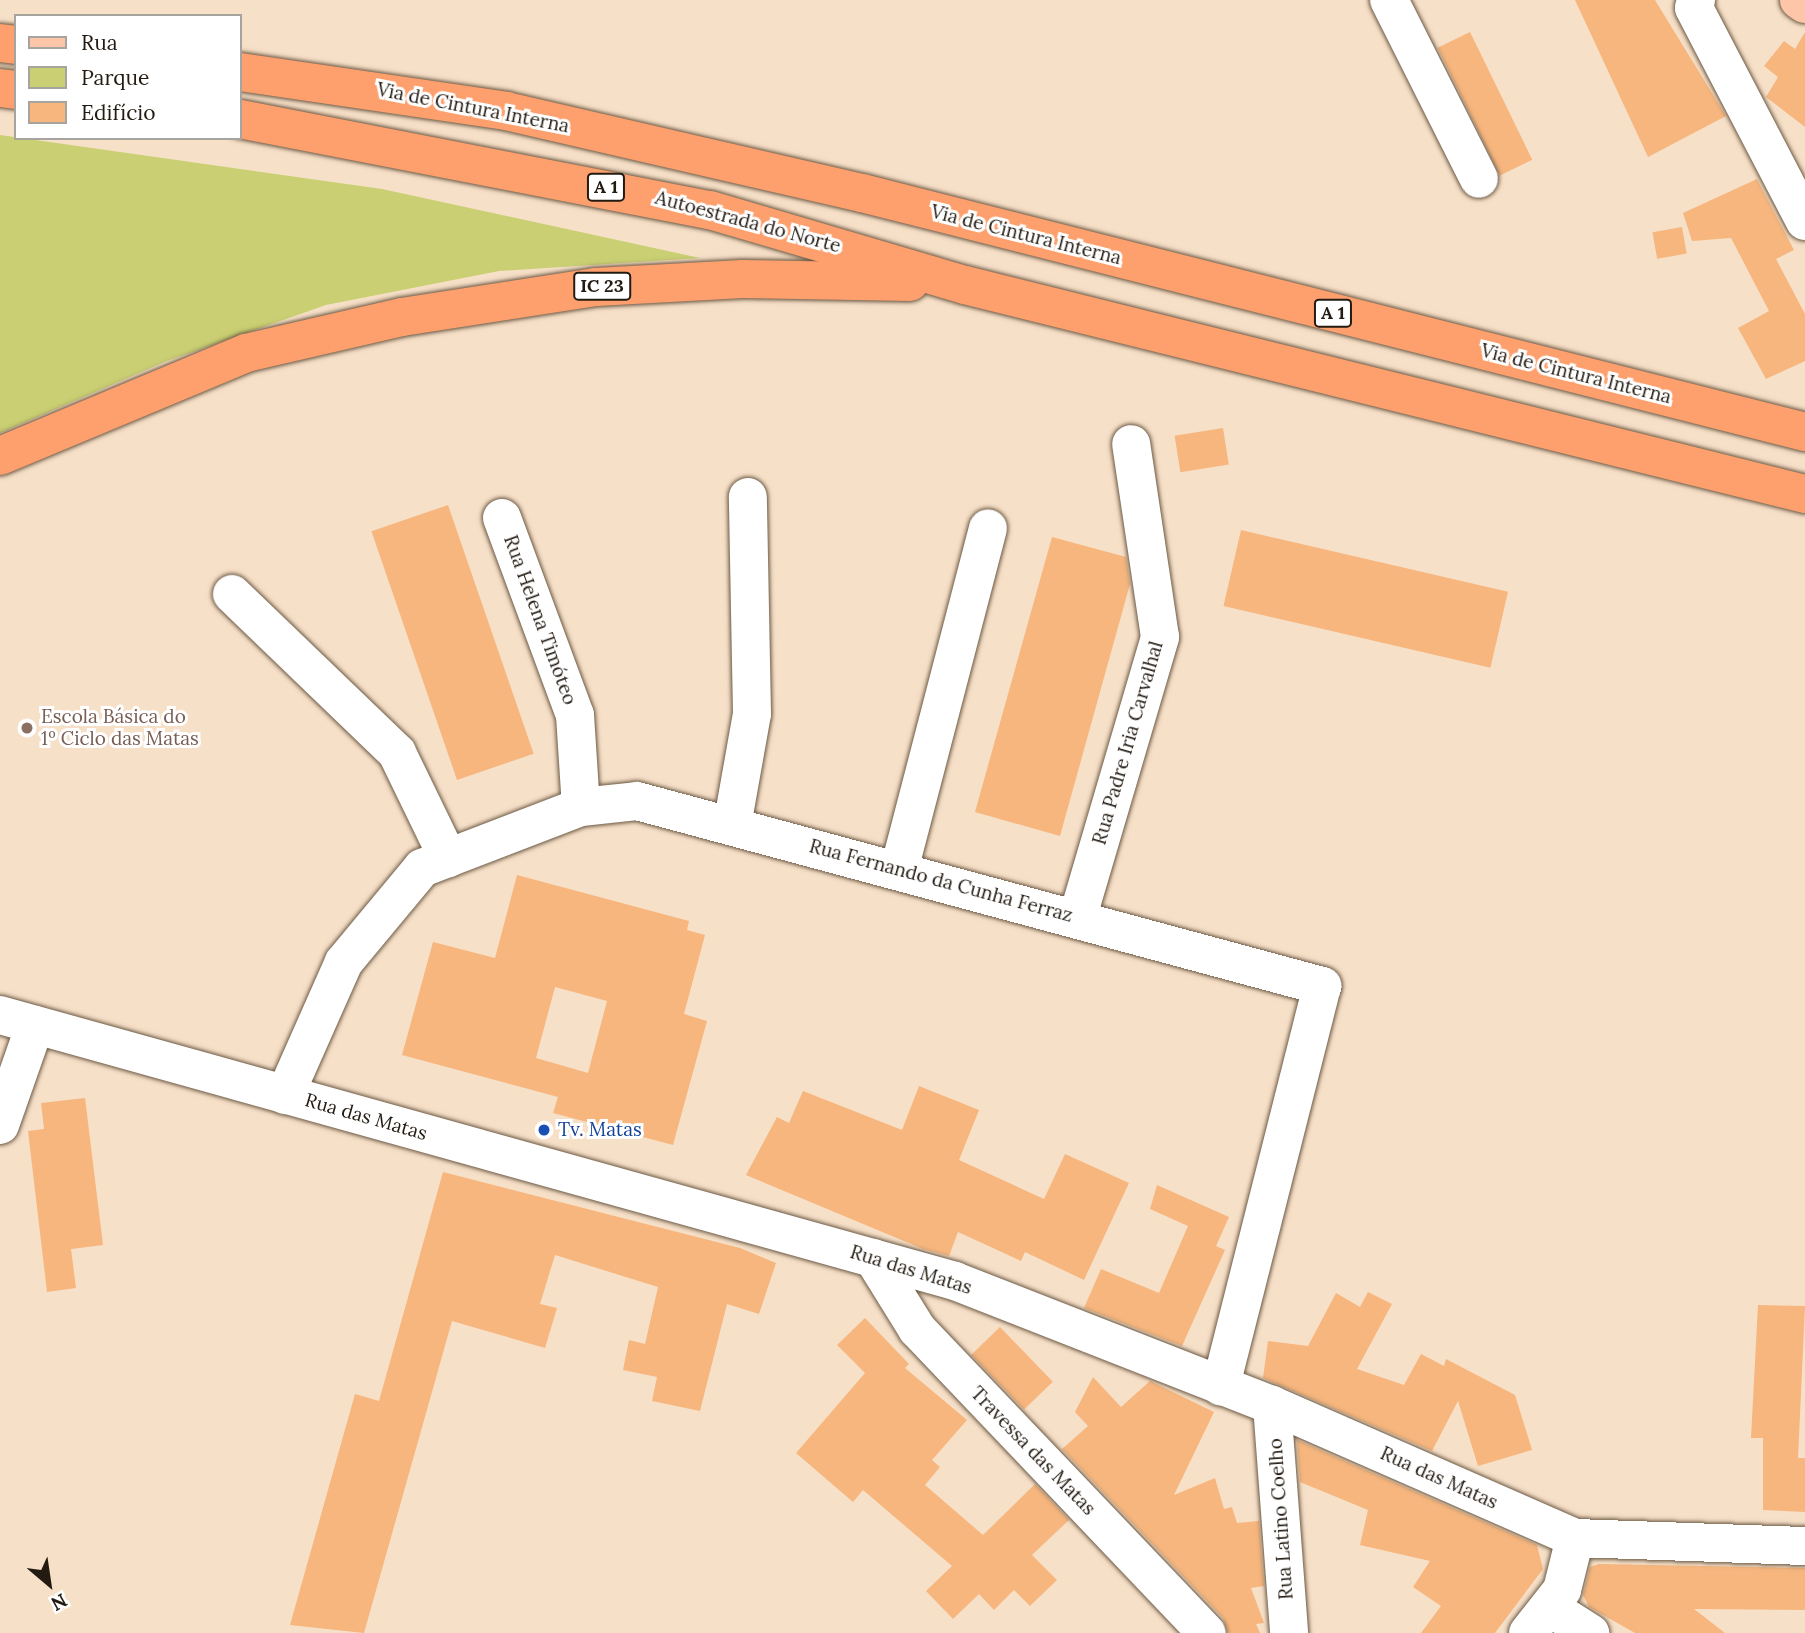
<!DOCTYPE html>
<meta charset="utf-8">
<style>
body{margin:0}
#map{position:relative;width:1805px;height:1633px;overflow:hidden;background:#f7e0c8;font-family:Lora,serif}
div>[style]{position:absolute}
.green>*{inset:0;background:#c9cf72}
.building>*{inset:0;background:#f6b67e;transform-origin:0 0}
.roads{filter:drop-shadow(0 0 2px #6c5944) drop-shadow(0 0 2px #6c5944)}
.minor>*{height:38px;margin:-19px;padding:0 19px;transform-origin:19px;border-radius:19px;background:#fff}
.major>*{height:38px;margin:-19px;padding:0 19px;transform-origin:19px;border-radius:19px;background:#fec6a8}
.highway>*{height:38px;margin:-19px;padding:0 19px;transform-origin:19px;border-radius:19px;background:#fda06e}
.dots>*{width:19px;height:19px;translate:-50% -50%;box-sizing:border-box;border:4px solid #fff;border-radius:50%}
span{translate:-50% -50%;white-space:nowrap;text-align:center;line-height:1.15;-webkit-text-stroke:6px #fff;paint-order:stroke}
.shield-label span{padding:2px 5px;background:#fff;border:2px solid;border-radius:5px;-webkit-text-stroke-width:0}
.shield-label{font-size:18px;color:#231b12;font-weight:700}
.street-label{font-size:19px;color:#231b12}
.education-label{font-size:19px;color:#785e54}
.left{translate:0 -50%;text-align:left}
.transit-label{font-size:19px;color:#164399}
.legend{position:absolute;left:14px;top:14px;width:228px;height:126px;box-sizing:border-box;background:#fff;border:2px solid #a7a4a0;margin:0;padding:9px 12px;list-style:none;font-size:21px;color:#231b12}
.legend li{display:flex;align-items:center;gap:14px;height:35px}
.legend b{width:35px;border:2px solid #a7a4a0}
.north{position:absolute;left:14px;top:1549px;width:70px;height:70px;-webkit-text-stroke:5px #fff;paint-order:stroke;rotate:151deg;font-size:19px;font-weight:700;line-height:28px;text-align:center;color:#231b12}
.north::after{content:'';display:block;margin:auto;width:24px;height:32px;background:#231b12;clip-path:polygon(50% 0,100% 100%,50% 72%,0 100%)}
</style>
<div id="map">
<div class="green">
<i style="clip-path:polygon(0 135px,382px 189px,700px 258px,499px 271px,326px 305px,167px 361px,0 433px)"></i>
</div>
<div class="building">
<i style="clip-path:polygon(1575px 0,1655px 0,1726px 116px,1648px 157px)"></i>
<i style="left:1470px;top:32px;width:142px;height:36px;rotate:64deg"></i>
<i style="clip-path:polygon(1805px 32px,1805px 127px,1766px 97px,1778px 77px,1764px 66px,1784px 41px,1795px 49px)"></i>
<i style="clip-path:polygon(1757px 179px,1794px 250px,1776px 259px,1805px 314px,1805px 361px,1766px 379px,1738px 328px,1769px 311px,1731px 238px,1692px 241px,1683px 213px)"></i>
<i style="left:1682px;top:227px;width:27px;height:30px;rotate:80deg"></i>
<i style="left:1223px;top:428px;width:37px;height:49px;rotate:81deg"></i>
<i style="left:448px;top:505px;width:263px;height:81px;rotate:71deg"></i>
<i style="left:1241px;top:530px;width:274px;height:78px;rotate:13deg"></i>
<i style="clip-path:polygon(1052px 537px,1126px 557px,1130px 584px,1060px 836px,975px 812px)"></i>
<i style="clip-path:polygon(evenodd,517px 875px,689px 921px,687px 930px,705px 935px,684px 1014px,707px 1021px,673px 1145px,553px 1113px,558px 1097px,402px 1055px,433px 942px,495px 958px,517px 875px,555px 987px,607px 1001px,588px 1073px,536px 1058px,555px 987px)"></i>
<i style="clip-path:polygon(919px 1086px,979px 1110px,959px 1160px,1044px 1199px,1065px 1154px,1129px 1183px,1084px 1280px,1025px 1252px,1021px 1261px,958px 1232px,949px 1256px,923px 1249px,746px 1175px,777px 1117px,789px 1123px,803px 1091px,902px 1130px)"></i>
<i style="clip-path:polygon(85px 1098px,103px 1245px,71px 1249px,76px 1288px,47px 1292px,28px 1131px,44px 1129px,41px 1103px)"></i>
<i style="clip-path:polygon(443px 1172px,740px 1248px,776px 1263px,759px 1314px,727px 1304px,700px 1411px,652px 1401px,657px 1377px,623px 1370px,629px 1340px,645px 1344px,658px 1287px,555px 1255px,540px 1304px,557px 1308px,545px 1348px,452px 1321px,364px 1633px,290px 1625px,355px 1394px,379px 1401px)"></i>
<i style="clip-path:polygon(1157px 1185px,1229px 1217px,1216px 1246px,1225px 1250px,1182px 1346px,1084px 1308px,1101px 1269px,1159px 1293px,1188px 1226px,1150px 1209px)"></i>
<i style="clip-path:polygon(1368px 1292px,1392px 1304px,1357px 1369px,1404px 1385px,1421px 1354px,1444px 1366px,1446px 1359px,1515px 1395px,1532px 1450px,1478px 1466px,1458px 1401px,1432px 1451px,1263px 1378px,1268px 1341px,1308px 1346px,1336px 1293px,1360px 1307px)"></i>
<i style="clip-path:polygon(1758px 1305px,1805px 1306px,1798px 1458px,1805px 1458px,1805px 1512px,1763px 1510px,1763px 1438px,1751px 1438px)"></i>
<i style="clip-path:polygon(865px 1318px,909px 1364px,905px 1368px,967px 1420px,932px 1460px,940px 1467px,925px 1485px,983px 1535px,1035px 1484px,1069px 1520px,1032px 1555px,1057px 1580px,1030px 1606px,1014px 1590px,994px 1610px,979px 1594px,953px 1619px,926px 1591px,952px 1566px,863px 1490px,853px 1502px,796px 1453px,865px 1373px,837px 1345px)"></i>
<i style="left:1000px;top:1327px;width:76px;height:40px;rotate:46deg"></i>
<i style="clip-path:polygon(1093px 1377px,1121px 1407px,1150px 1381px,1214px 1412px,1174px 1495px,1215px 1478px,1224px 1509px,1232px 1507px,1237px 1523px,1259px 1521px,1264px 1586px,1251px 1588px,1264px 1623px,1256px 1624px,1260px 1633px,1228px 1633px,1223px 1618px,1062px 1449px,1088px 1426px,1075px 1412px)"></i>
<i style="clip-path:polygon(1297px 1440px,1537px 1545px,1543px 1569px,1495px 1633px,1421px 1633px,1441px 1606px,1413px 1587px,1430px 1561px,1360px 1545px,1368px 1510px,1300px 1482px)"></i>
<i style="clip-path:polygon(1599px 1564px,1805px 1568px,1805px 1610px,1694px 1609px,1725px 1633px,1635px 1633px,1589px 1607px,1583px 1595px,1590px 1567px)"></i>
</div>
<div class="roads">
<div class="minor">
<i style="left:1389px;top:0;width:200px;rotate:63.3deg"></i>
<i style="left:1696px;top:0;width:8px;rotate:104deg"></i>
<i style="left:1694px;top:8px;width:240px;rotate:62.5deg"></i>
<i style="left:502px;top:518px;width:210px;rotate:69.7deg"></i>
<i style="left:575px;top:715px;width:92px;rotate:86.3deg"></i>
<i style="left:232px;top:594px;width:229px;rotate:43.9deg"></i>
<i style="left:397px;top:753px;width:117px;rotate:64.1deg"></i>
<i style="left:732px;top:826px;width:114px;rotate:-79.9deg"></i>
<i style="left:752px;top:714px;width:217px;rotate:-91.1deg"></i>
<i style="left:899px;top:870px;width:353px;rotate:-75.4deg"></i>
<i style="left:1078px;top:916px;width:291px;rotate:-73.6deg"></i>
<i style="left:1160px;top:637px;width:195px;rotate:-98.5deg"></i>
<i style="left:0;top:1015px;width:991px;rotate:15.56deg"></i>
<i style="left:955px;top:1281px;width:340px;rotate:21.4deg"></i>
<i style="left:1272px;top:1405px;width:331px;rotate:23.7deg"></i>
<i style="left:1575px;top:1538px;width:230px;rotate:2deg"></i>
<i style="left:285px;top:1095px;width:145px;rotate:-66.1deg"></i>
<i style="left:344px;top:962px;width:122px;rotate:-50.3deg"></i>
<i style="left:422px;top:868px;width:170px;rotate:-21deg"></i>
<i style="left:581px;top:807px;width:56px;rotate:-6.1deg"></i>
<i style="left:637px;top:801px;width:710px;rotate:15.11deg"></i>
<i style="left:1322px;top:986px;width:413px;rotate:104.2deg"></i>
<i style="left:0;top:1125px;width:106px;rotate:-70.7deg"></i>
<i style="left:873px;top:1258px;width:84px;rotate:58.2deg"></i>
<i style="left:917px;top:1329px;width:420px;rotate:46.4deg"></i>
<i style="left:1272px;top:1405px;width:229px;rotate:85.7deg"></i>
<i style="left:1549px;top:1607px;width:49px;rotate:32.4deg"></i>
<i style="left:1528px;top:1633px;width:55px;rotate:-51.7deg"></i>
<i style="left:1562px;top:1590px;width:54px;rotate:-76deg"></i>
</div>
<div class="major">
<i style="left:1799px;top:0;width:7px;rotate:34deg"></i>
</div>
<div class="highway">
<i style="left:0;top:43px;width:16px;rotate:7deg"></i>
<i style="left:240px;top:72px;width:269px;rotate:8.3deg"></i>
<i style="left:506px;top:111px;width:365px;rotate:13deg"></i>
<i style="left:862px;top:193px;width:973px;rotate:14.22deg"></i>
<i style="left:0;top:88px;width:16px;rotate:7deg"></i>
<i style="left:240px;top:119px;width:479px;rotate:11deg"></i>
<i style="left:710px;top:210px;width:266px;rotate:16.4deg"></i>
<i style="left:965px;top:285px;width:866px;rotate:13.97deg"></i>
<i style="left:0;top:456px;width:267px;rotate:-22.7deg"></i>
<i style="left:246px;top:353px;width:160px;rotate:-13deg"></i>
<i style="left:402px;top:317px;width:196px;rotate:-8.8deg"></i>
<i style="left:596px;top:287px;width:147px;rotate:-3.1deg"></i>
<i style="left:743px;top:279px;width:167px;rotate:1deg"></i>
</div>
</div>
<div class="dots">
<i style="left:27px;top:728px;background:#8d6e63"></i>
<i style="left:544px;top:1130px;background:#1a4fb4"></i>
</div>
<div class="shield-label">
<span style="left:606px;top:187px">A 1</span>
<span style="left:602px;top:286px">IC 23</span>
<span style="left:1333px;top:313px">A 1</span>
</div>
<div class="street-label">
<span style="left:473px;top:108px;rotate:11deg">Via de Cintura Interna</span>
<span style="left:748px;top:222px;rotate:15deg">Autoestrada do Norte</span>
<span style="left:1026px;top:235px;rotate:14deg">Via de Cintura Interna</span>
<span style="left:1576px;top:374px;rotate:14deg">Via de Cintura Interna</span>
<span style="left:540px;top:620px;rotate:70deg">Rua Helena Timóteo</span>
<span style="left:1128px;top:743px;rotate:-74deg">Rua Padre Iria Carvalhal</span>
<span style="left:941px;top:881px;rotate:15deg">Rua Fernando da Cunha Ferraz</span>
<span style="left:366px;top:1117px;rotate:16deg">Rua das Matas</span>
<span style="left:911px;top:1270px;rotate:17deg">Rua das Matas</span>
<span style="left:1033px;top:1451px;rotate:46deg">Travessa das Matas</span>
<span style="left:1439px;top:1478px;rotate:24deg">Rua das Matas</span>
<span style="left:1281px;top:1519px;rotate:-94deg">Rua Latino Coelho</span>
</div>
<div class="education-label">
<span class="left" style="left:41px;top:728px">Escola Básica do<br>1º Ciclo das Matas</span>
</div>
<div class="transit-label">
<span class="left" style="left:558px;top:1130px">Tv. Matas</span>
</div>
<ul class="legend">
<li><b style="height:9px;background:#fec6a8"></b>Rua</li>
<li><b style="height:19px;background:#c9cf72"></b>Parque</li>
<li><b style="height:19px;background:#f6b67e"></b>Edifício</li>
</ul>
<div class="north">N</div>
</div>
